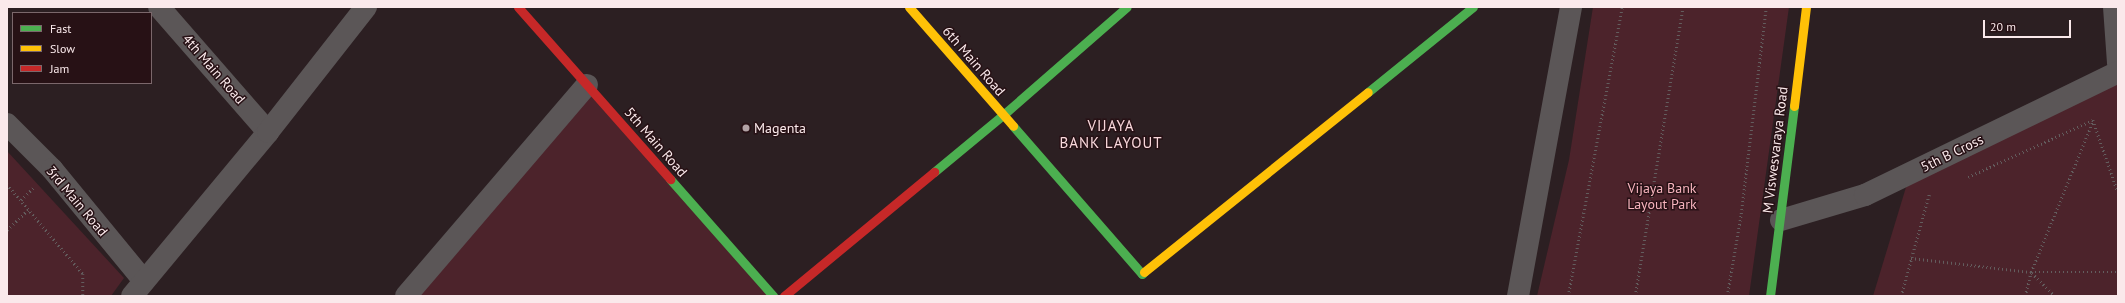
<!DOCTYPE html>
<style>
body{margin:0}
#map{position:relative;width:2125px;height:303px;overflow:hidden;background:#2c1f22;font-family:"PT Sans",sans-serif}
div>[style]{position:absolute}
.green>*{inset:0;background:#4c232b}
.path>*{height:2.5px;margin-top:-1.25px;transform-origin:0;background:repeating-linear-gradient(90deg,#635d5e 0 1px,transparent 0 4px)}
.street>*{height:22px;margin:-11px;padding:0 11px;transform-origin:11px;border-radius:11px;background:#5b5657}
.fast>*{height:9px;margin:-4.5px;padding:0 4.5px;transform-origin:4.5px;border-radius:4.5px;background:#4caf50}
.slow>*{height:9px;margin:-4.5px;padding:0 4.5px;transform-origin:4.5px;border-radius:4.5px;background:#ffc107}
.jam>*{height:9px;margin:-4.5px;padding:0 4.5px;transform-origin:4.5px;border-radius:4.5px;background:#c62828}
.dots>*{width:11px;height:11px;translate:-50% -50%;box-sizing:border-box;border:2px solid #271115;border-radius:50%}
span{translate:-50% -50%;white-space:nowrap;text-align:center;line-height:1.15;-webkit-text-stroke:3px #271115;paint-order:stroke}
.street-label{font-size:14px;color:#fae9eb}
.poi-label{font-size:14px;color:#fae9eb}
.left{translate:0 -50%;text-align:left}
.park-label{font-size:14px;color:#f6b3bd}
.neighbourhood-label{font-size:15px;color:#f9d8dc;letter-spacing:1px}
.frame{position:absolute;inset:0;border:8px solid #fae9eb;pointer-events:none}
.legend{position:absolute;left:12px;top:12px;width:140px;height:72px;box-sizing:border-box;background:#271115;border:1px solid #7b676b;margin:0;padding:5px 7px;list-style:none;font-size:12px;color:#fae9eb}
.legend li{display:flex;align-items:center;gap:8px;height:20px}
.legend b{width:20px;border:1px solid #7b676b}
.scale{position:absolute;left:1983px;top:20px;width:88px;height:18px;box-sizing:border-box;border:2px solid #fae9eb;border-top:0;padding-left:5px;font-size:12px;line-height:14px;white-space:nowrap;color:#fae9eb;-webkit-text-stroke:3px #271115;paint-order:stroke}
</style>
<div id="map">
<div class="green">
<i style="clip-path:polygon(1593px 7px,1789px 7px,1749px 296px,1537px 296px,1569px 160px)"></i>
<i style="clip-path:polygon(2118px 72px,2118px 296px,1873px 296px,1910px 174px)"></i>
<i style="clip-path:polygon(587px 85px,773px 296px,406px 296px)"></i>
<i style="clip-path:polygon(7px 151px,124px 278px,111px 296px,7px 296px)"></i>
</div>
<div class="path">
<i style="left:1968px;top:177px;width:137px;rotate:-24.5deg"></i>
<i style="left:2093px;top:120px;width:76px;rotate:70.9deg"></i>
<i style="left:7px;top:184px;width:118px;rotate:49.8deg"></i>
<i style="left:83px;top:274px;width:22px;rotate:90deg"></i>
<i style="left:21px;top:200px;width:17px;rotate:-45deg"></i>
<i style="left:7px;top:230px;width:30px;rotate:-44deg"></i>
<i style="left:1911px;top:258px;width:121px;rotate:6.7deg"></i>
<i style="left:2031px;top:272px;width:87px"></i>
<i style="left:2032px;top:273px;width:33px;rotate:45deg"></i>
<i style="left:1568px;top:296px;width:294px;rotate:-79.4deg"></i>
<i style="left:1635px;top:296px;width:293px;rotate:-80.6deg"></i>
<i style="left:1727px;top:296px;width:83px;rotate:-80.3deg"></i>
<i style="left:1741px;top:214px;width:209px;rotate:-83.1deg"></i>
<i style="left:1901px;top:296px;width:106px;rotate:-74.6deg"></i>
<i style="left:2025px;top:296px;width:25px;rotate:-76deg"></i>
<i style="left:2031px;top:272px;width:163px;rotate:-67.7deg"></i>
</div>
<div class="street">
<i style="left:159px;top:7px;width:166px;rotate:48.9deg"></i>
<i style="left:2114px;top:7px;width:56px;rotate:85.9deg"></i>
<i style="left:7px;top:124px;width:64px;rotate:45deg"></i>
<i style="left:52px;top:169px;width:145px;rotate:50.6deg"></i>
<i style="left:1781px;top:220px;width:88px;rotate:-16.6deg"></i>
<i style="left:1865px;top:195px;width:281px;rotate:-25.9deg"></i>
<i style="left:132px;top:296px;width:213px;rotate:-50.3deg"></i>
<i style="left:268px;top:132px;width:159px;rotate:-51.9deg"></i>
<i style="left:406px;top:296px;width:278px;rotate:-49.4deg"></i>
<i style="left:1518px;top:296px;width:294px;rotate:-79.6deg"></i>
</div>
<div class="fast">
<i style="left:1368px;top:92px;width:135px;rotate:-39deg"></i>
<i style="left:1013px;top:126px;width:196px;rotate:48.9deg"></i>
<i style="left:1142px;top:274px;width:3px;rotate:-45deg"></i>
<i style="left:934px;top:172px;width:89px;rotate:-39.6deg"></i>
<i style="left:1003px;top:115px;width:164px;rotate:-41.1deg"></i>
<i style="left:670px;top:179px;width:156px;rotate:48.6deg"></i>
<i style="left:1770px;top:296px;width:192px;rotate:-82.8deg"></i>
</div>
<div class="slow">
<i style="left:909px;top:7px;width:158px;rotate:48.8deg"></i>
<i style="left:1794px;top:106px;width:100px;rotate:-83.1deg"></i>
<i style="left:1144px;top:272px;width:287px;rotate:-38.8deg"></i>
</div>
<div class="jam">
<i style="left:518px;top:7px;width:230px;rotate:48.5deg"></i>
<i style="left:784px;top:296px;width:195px;rotate:-39.6deg"></i>
</div>
<div class="dots">
<i style="left:746px;top:128px;background:#b2a2a5"></i>
</div>
<div class="street-label">
<span style="left:974px;top:61px;rotate:49deg">6th Main Road</span>
<span style="left:214px;top:69px;rotate:49deg">4th Main Road</span>
<span style="left:656px;top:142px;rotate:49deg">5th Main Road</span>
<span style="left:1775px;top:150px;rotate:-83deg">M Viswesvaraya Road</span>
<span style="left:1952px;top:153px;rotate:-26deg">5th B Cross</span>
<span style="left:77px;top:201px;rotate:50deg">3rd Main Road</span>
</div>
<div class="poi-label">
<span class="left" style="left:754px;top:128px">Magenta</span>
</div>
<div class="park-label">
<span style="left:1662px;top:196px">Vijaya Bank<br>Layout Park</span>
</div>
<div class="neighbourhood-label">
<span style="left:1111px;top:134px">VIJAYA<br>BANK LAYOUT</span>
</div>
<div class="frame"></div>
<ul class="legend">
<li><b style="height:5px;background:#4caf50"></b>Fast</li>
<li><b style="height:5px;background:#ffc107"></b>Slow</li>
<li><b style="height:5px;background:#c62828"></b>Jam</li>
</ul>
<div class="scale">20 m</div>
</div>
